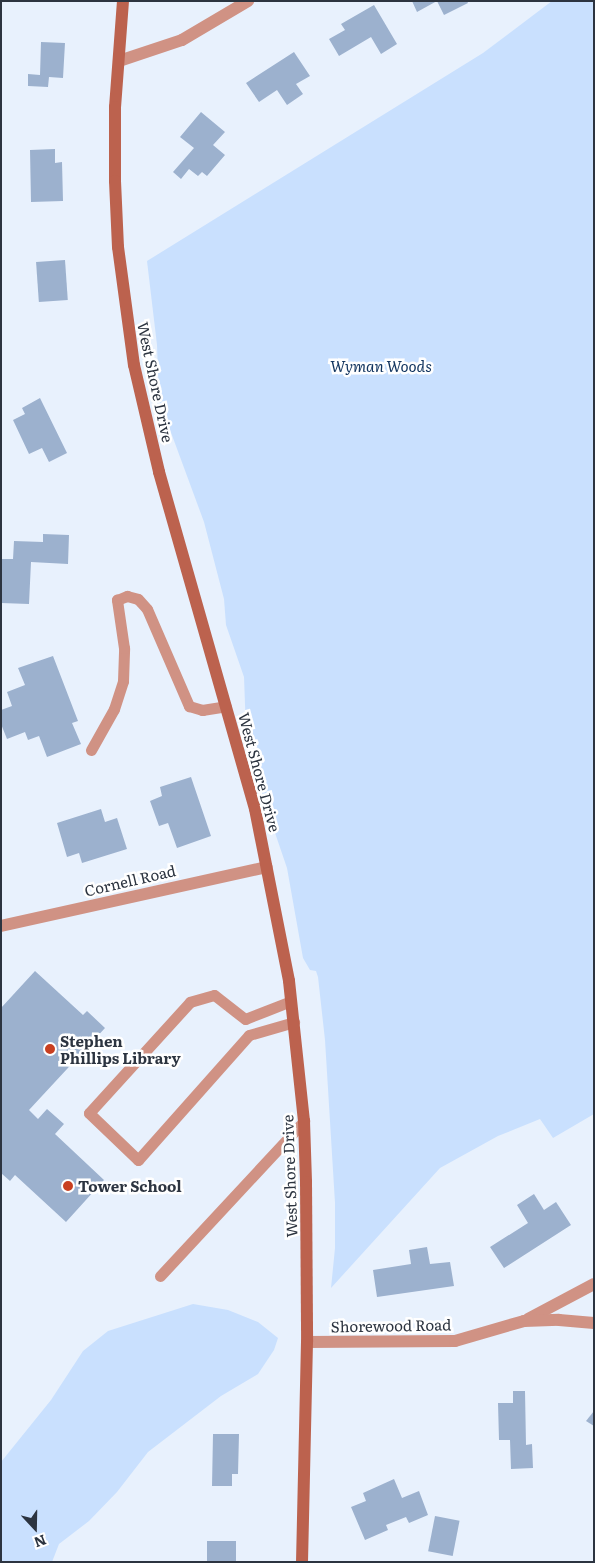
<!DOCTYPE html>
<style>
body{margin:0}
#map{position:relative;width:595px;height:1563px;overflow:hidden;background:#e8f1fd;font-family:Literata,serif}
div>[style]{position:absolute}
.green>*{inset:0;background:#c9e0fe}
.building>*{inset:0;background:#9cb1ce;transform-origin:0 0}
.service>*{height:11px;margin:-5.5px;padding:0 5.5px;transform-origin:5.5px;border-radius:5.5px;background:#d09284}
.minor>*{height:12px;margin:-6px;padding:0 6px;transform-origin:6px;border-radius:6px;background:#d09284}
.secondary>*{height:12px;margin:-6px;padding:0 6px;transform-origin:6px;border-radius:6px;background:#bc624e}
.dots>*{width:14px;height:14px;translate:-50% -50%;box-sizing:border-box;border:2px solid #fff;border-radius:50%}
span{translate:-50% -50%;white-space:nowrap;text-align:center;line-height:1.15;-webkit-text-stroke:5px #fff;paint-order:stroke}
.park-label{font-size:15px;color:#10335e;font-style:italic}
.street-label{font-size:15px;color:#2c3440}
.poi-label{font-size:15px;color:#2c3440;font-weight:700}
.left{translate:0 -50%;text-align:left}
.frame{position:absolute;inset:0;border:2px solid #2c3440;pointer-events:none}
.north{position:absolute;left:10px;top:1503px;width:50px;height:50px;-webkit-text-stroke:4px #fff;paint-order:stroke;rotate:159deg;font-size:14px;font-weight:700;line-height:20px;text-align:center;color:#2c3440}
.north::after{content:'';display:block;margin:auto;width:18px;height:22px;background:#2c3440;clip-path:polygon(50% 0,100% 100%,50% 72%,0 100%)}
</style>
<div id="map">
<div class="green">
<i style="clip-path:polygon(552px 1px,594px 1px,594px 1114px,553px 1138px,540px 1119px,498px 1136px,440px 1168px,331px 1288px,335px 1248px,335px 1203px,325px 1040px,318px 977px,316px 971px,310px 970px,303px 958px,287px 868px,260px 789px,257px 766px,246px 732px,244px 677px,226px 625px,224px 599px,204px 522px,159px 400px,157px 345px,147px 261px,483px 53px)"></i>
<i style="clip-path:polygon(193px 1304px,228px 1310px,258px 1322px,278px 1338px,274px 1350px,258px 1374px,221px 1396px,148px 1452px,117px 1492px,89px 1521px,59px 1544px,52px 1562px,1px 1562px,1px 1462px,51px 1400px,83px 1351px,108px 1331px)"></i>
</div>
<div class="building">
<i style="clip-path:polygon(412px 1px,467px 1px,468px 3px,444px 15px,437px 1px,417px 12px)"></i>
<i style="clip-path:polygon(374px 5px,397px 44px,381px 54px,371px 37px,339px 56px,329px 39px,345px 30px,341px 24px)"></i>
<i style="clip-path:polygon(41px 42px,65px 43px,63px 78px,49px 77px,48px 87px,28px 86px,28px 74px,40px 75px)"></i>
<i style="clip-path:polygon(294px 52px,310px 76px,296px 84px,303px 94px,287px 105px,277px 90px,259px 102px,246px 83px)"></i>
<i style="clip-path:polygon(201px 112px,225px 132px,213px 145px,225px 155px,207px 176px,202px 172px,198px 176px,189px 169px,181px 179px,173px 172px,194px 148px,180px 137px)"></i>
<i style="clip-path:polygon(55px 149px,55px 163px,62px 162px,63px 201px,31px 202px,30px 150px)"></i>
<i style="left:65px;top:260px;width:40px;height:29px;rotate:86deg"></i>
<i style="clip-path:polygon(40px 398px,67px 453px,49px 462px,42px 448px,29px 454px,13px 420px,25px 414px,22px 408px)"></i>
<i style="clip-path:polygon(43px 534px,69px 535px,68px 564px,31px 562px,29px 604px,1px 603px,1px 559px,13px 559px,14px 541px,43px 542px)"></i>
<i style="clip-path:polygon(53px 656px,78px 721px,72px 723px,81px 744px,47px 757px,39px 736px,28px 740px,25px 732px,7px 739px,1px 724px,1px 710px,12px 706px,7px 692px,25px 685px,18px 668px)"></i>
<i style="clip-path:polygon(191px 777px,211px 836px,177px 848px,168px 823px,159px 826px,150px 801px,162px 796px,160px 787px)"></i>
<i style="clip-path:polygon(101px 809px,105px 822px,117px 818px,127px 849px,82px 863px,79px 853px,67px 857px,57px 823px)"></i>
<i style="clip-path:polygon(35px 971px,83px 1015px,87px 1011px,105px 1028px,29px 1110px,38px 1119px,47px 1109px,64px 1124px,55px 1134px,104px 1180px,66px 1222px,15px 1175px,10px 1181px,1px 1173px,1px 1008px)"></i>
<i style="clip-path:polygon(534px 1194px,544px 1210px,556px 1202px,571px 1225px,504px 1268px,490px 1247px,528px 1223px,517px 1205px)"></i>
<i style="clip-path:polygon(427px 1247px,430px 1264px,450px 1262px,454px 1286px,377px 1297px,373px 1270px,411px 1264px,409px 1250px)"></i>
<i style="clip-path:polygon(513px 1391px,525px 1391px,526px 1445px,532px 1444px,533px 1468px,511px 1469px,510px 1440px,499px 1440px,498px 1403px,513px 1403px)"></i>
<i style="clip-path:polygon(594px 1411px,594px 1426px,586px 1421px)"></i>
<i style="clip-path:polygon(213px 1434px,239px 1434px,238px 1474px,232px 1474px,232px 1486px,212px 1486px)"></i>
<i style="clip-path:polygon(394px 1479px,402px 1498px,419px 1491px,428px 1515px,409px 1523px,406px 1517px,386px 1525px,388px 1530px,365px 1540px,351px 1507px,366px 1501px,363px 1493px)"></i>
<i style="left:435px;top:1516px;width:25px;height:36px;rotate:11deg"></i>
<i style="left:207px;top:1541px;width:29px;height:21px"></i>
</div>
<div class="service">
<i style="left:91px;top:750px;width:47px;rotate:-60.7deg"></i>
<i style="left:114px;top:709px;width:29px;rotate:-72deg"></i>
<i style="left:123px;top:681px;width:33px;rotate:-88deg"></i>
<i style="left:124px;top:648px;width:49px;rotate:-98.3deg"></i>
<i style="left:117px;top:600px;width:11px;rotate:-22deg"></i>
<i style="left:127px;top:596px;width:11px;rotate:15deg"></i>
<i style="left:138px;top:599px;width:13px;rotate:48deg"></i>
<i style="left:147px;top:609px;width:106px;rotate:66.6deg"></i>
<i style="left:189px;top:706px;width:14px;rotate:17deg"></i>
<i style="left:202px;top:710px;width:24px;rotate:-9deg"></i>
<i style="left:291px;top:1001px;width:49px;rotate:158.6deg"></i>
<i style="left:245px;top:1019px;width:39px;rotate:-142deg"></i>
<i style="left:214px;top:995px;width:25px;rotate:164deg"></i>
<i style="left:190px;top:1002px;width:150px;rotate:132.3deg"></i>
<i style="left:89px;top:1113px;width:68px;rotate:43.8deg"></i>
<i style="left:138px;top:1160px;width:167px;rotate:-48.4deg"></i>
<i style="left:249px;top:1035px;width:47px;rotate:-16.1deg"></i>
<i style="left:160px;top:1276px;width:212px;rotate:-47.1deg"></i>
</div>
<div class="minor">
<i style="left:119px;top:61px;width:66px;rotate:-18.4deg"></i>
<i style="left:182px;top:40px;width:77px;rotate:-30.6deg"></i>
<i style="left:1px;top:926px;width:272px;rotate:-12.5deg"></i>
<i style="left:528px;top:1319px;width:75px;rotate:-27.9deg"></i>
<i style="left:307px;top:1342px;width:148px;rotate:-0.4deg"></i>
<i style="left:455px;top:1341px;width:72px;rotate:-16.2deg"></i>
<i style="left:524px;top:1321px;width:35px;rotate:-2deg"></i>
<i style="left:559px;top:1320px;width:35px;rotate:5deg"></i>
</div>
<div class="secondary">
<i style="left:123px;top:1px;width:106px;rotate:94.3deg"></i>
<i style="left:115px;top:107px;width:74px;rotate:90deg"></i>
<i style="left:115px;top:181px;width:66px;rotate:87.4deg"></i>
<i style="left:118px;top:247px;width:119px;rotate:82.3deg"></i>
<i style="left:134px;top:365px;width:110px;rotate:76.8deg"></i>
<i style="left:159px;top:472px;width:350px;rotate:74.1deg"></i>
<i style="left:255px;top:809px;width:175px;rotate:78.8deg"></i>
<i style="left:289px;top:981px;width:141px;rotate:83.9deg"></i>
<i style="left:304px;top:1121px;width:61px;rotate:88.1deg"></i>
<i style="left:306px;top:1182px;width:160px;rotate:89.6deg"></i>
<i style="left:307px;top:1342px;width:220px;rotate:91.3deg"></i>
</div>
<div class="dots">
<i style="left:50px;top:1049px;background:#c93f20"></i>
<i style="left:68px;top:1186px;background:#c93f20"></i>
</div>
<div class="park-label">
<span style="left:381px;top:366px">Wyman Woods</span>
</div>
<div class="street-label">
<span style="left:156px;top:382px;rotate:78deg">West Shore Drive</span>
<span style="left:260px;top:772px;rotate:75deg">West Shore Drive</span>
<span style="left:130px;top:880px;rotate:-13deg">Cornell Road</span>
<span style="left:289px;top:1176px;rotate:-92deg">West Shore Drive</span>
<span style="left:391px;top:1325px;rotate:-1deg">Shorewood Road</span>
</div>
<div class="poi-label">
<span class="left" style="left:60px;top:1049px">Stephen<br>Phillips Library</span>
<span class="left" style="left:78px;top:1186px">Tower School</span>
</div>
<div class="frame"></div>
<div class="north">N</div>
</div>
